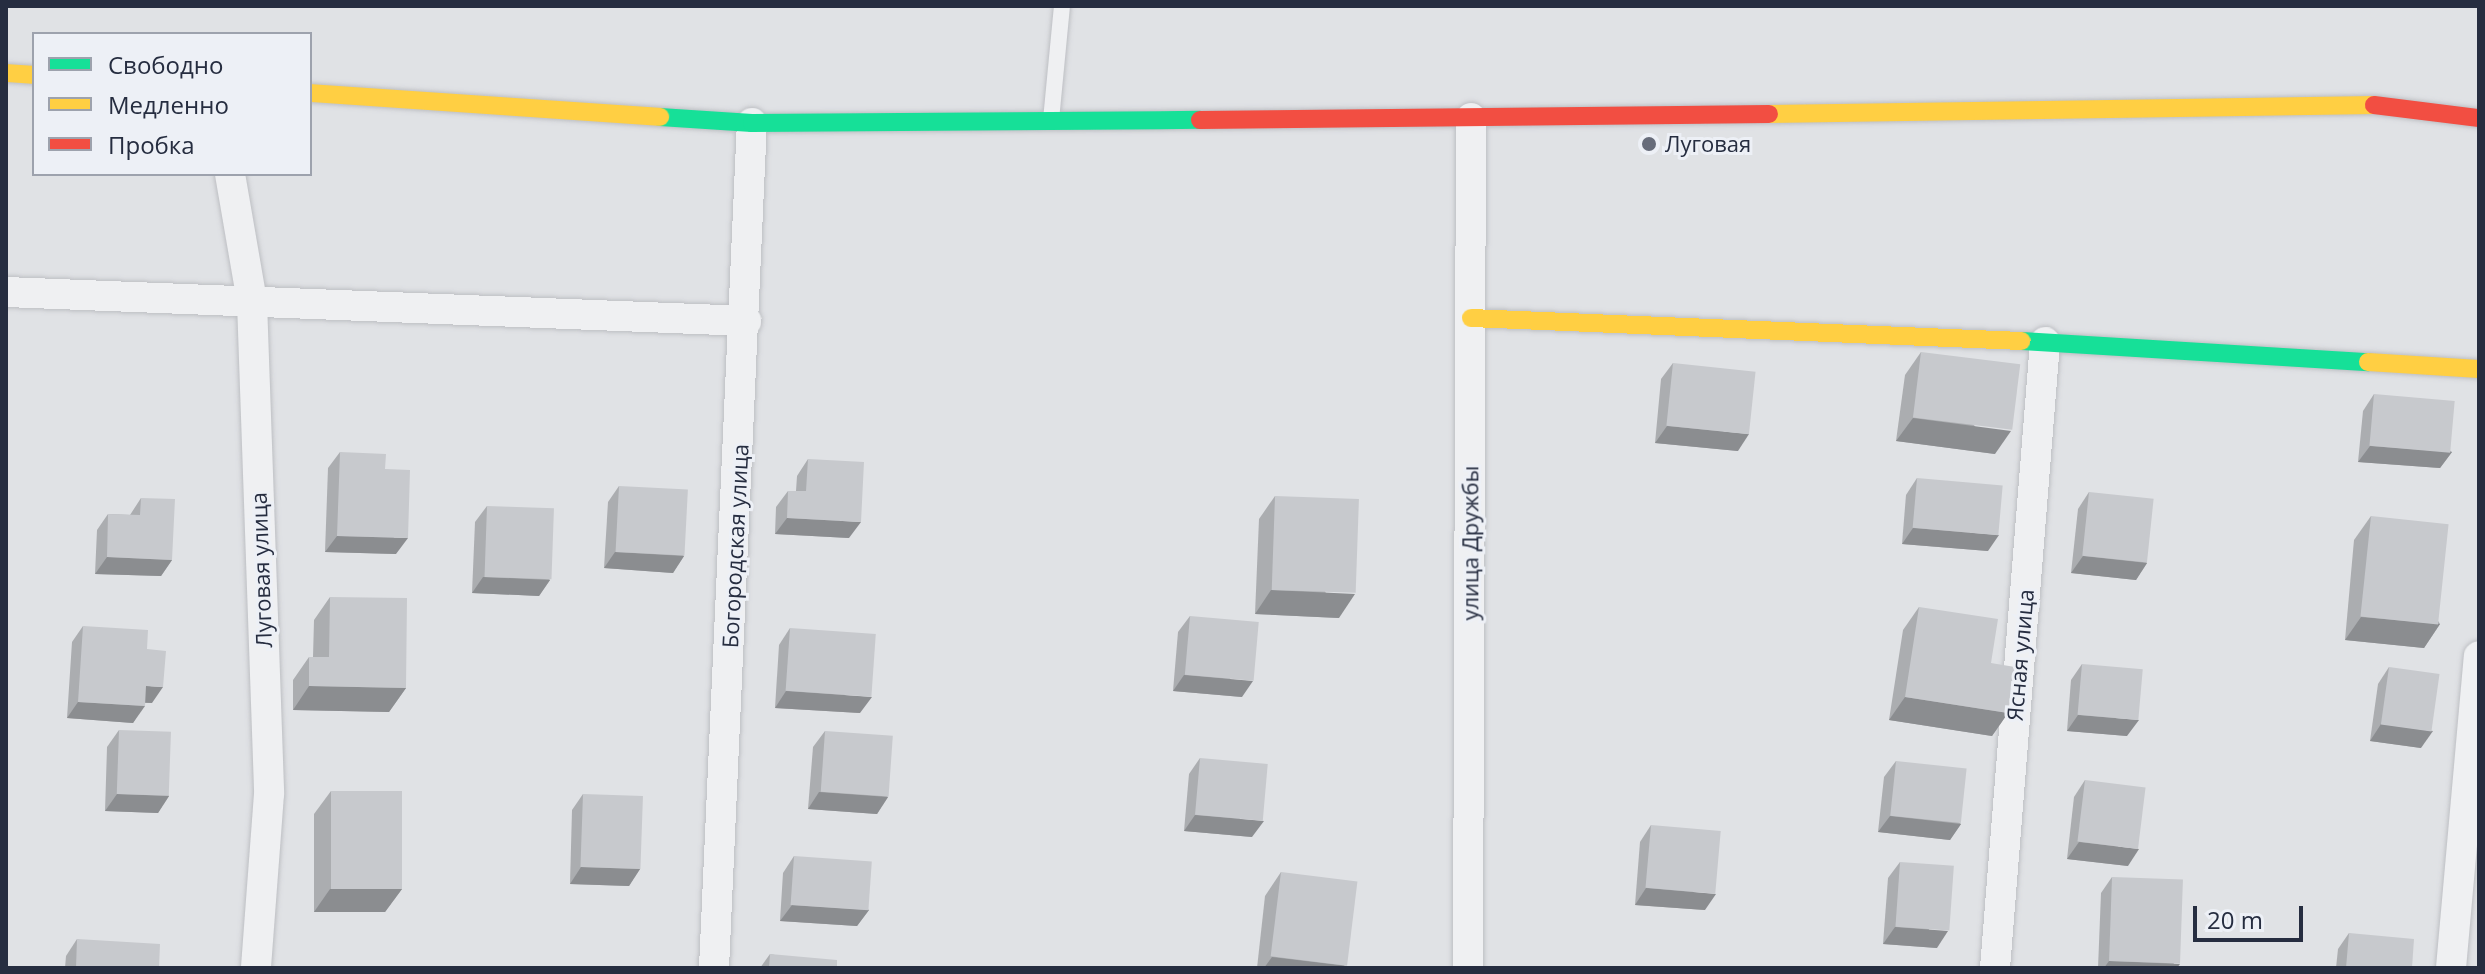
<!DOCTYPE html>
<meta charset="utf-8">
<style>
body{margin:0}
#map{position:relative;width:2485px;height:974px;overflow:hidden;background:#e0e2e5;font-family:"Open Sans",sans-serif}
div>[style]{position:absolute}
.roads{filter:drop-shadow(0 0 2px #bdbfc3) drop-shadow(0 0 2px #bdbfc3)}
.lane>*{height:16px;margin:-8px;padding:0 8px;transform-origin:8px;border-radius:8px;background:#eff0f2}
.street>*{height:30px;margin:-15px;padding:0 15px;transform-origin:15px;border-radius:15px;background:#eff0f2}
.fast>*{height:18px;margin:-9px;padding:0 9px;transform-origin:9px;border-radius:9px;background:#16e098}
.slow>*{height:18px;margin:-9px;padding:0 9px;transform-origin:9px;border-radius:9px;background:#ffcf43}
.jam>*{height:18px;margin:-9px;padding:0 9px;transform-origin:9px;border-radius:9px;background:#f24e42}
.wall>*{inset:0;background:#abadb0}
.shaded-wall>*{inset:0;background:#8b8d90}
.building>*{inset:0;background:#c7c9cd;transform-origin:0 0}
.dots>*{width:22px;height:22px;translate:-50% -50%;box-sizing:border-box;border:4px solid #edf0f6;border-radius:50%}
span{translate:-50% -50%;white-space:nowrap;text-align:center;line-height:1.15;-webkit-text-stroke:6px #edf0f6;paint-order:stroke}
.poi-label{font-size:22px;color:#262d40}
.left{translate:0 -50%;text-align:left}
.street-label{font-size:22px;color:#262d40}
.frame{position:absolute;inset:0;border:8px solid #262d40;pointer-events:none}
.legend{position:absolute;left:32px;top:32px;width:280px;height:144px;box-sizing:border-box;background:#edf0f6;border:2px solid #9da2ad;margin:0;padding:10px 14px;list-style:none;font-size:24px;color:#262d40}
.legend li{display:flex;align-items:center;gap:16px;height:40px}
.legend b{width:40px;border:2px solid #9da2ad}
.scale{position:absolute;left:2193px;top:906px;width:110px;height:36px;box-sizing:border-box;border:4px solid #262d40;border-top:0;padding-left:10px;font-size:24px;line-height:28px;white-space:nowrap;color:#262d40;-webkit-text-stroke:6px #edf0f6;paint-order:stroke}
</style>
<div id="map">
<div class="roads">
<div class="lane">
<i style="left:1051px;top:120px;width:115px;rotate:-84.5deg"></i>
</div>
<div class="street">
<i style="left:230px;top:174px;width:130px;rotate:80.2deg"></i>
<i style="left:252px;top:302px;width:492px;rotate:88deg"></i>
<i style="left:269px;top:794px;width:174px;rotate:94.3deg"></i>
<i style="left:6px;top:292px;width:741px;rotate:2.24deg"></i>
<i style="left:714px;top:968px;width:846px;rotate:-87.43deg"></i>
<i style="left:1468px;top:968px;width:850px;rotate:-89.8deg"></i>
<i style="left:1995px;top:968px;width:628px;rotate:-85.43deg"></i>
<i style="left:2451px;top:968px;width:313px;rotate:-84.9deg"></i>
</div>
<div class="fast">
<i style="left:660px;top:117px;width:92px;rotate:3.7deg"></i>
<i style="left:752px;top:123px;width:448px;rotate:-0.4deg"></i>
<i style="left:2022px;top:341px;width:347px;rotate:3.5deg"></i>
</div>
<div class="slow">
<i style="left:6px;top:73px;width:28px;rotate:4deg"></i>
<i style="left:310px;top:93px;width:351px;rotate:3.9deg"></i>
<i style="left:1769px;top:114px;width:605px;rotate:-0.85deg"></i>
<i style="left:1471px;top:318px;width:551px;rotate:2.39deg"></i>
<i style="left:2368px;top:362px;width:111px;rotate:3.6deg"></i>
</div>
<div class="jam">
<i style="left:2374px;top:105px;width:106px;rotate:7.1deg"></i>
<i style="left:1200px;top:120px;width:569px;rotate:-0.6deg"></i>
</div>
</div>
<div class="wall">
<i style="clip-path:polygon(1921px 352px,1995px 454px,1896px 441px,1905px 375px)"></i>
<i style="clip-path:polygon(1673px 363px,1738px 451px,1655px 443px,1661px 379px)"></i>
<i style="clip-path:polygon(2374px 394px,2452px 452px,2440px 468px,2358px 462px,2363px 411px)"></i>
<i style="clip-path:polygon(340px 452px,385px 469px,396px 554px,325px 552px,328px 468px)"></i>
<i style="clip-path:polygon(808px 459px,849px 538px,775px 534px,776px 507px,788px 491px,796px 491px,797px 476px)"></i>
<i style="clip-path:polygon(1917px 478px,1988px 551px,1902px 544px,1906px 495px)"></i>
<i style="clip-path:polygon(619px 486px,684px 556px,673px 573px,604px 568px,608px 502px)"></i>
<i style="clip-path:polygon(2089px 492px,2147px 563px,2136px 580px,2071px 573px,2078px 509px)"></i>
<i style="clip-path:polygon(1275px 496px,1339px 618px,1255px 614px,1259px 519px)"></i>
<i style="clip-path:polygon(141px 498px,172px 560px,161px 576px,95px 574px,97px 530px,108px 514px,130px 515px)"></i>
<i style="clip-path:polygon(487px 506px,550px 580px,539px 596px,472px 593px,475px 522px)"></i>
<i style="clip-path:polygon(2371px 516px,2440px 624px,2424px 648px,2345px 640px,2354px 540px)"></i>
<i style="clip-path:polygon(330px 597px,406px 688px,389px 712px,293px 710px,293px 680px,309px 657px,313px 657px,314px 620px)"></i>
<i style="clip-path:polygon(1919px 607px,1991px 663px,2008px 713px,1992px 736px,1889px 720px,1903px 630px)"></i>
<i style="clip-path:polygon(1190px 616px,1242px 697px,1173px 691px,1178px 632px)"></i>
<i style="clip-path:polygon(83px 626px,147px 649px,152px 703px,145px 703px,133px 723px,67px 718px,72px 642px)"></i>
<i style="clip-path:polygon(790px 628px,860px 713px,775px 708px,779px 645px)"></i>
<i style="clip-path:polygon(2082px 664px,2127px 736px,2067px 731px,2071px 680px)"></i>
<i style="clip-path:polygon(2389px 667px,2421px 748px,2370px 741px,2378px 684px)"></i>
<i style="clip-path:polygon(119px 730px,169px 796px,158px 813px,105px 811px,107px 747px)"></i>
<i style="clip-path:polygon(825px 731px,888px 797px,877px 814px,808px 809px,813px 747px)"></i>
<i style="clip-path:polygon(1200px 758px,1252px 837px,1184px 831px,1189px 774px)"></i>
<i style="clip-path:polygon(1896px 761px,1961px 824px,1950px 840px,1878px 832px,1884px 777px)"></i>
<i style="clip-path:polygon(2085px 780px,2128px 866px,2067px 859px,2074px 797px)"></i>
<i style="clip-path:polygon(331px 791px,402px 889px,385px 912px,314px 912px,314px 814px)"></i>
<i style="clip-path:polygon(583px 794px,640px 869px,629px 886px,570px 884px,572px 810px)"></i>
<i style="clip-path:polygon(1651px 825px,1705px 910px,1635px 905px,1640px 842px)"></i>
<i style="clip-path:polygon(794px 856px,869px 910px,857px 926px,780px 921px,783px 873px)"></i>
<i style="clip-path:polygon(1900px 862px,1937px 948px,1883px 944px,1888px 878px)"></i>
<i style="clip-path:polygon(1281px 872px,1346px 968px,1257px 968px,1265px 896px)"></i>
<i style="clip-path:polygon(2112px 877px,2177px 968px,2098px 968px,2101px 893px)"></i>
<i style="clip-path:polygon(2349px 933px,2412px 968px,2336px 968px,2338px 949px)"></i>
<i style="clip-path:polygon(77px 939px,159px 968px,65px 968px,66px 956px)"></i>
<i style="clip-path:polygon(770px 954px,837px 968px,760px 968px)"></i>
</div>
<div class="shaded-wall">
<i style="clip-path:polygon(1913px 418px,2011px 431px,1995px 454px,1896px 441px)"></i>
<i style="clip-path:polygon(1667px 426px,1749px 434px,1738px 451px,1655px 443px)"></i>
<i style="clip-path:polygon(2370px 446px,2452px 452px,2440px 468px,2358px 462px)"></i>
<i style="clip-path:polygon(787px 518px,861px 522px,849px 538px,775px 534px)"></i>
<i style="clip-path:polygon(1913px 528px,1999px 535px,1988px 551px,1902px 544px)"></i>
<i style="clip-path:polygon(337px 536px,408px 538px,396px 554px,325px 552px)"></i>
<i style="clip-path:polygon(615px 552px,684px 556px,673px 573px,604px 568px)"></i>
<i style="clip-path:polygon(2083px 556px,2147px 563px,2136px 580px,2071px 573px)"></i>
<i style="clip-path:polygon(107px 557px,172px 560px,161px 576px,95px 574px)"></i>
<i style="clip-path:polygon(483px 577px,550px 580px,539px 596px,472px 593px)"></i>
<i style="clip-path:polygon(1271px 590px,1355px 594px,1339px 618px,1255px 614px)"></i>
<i style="clip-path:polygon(2361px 617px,2440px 624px,2424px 648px,2345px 640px)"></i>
<i style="clip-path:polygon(1184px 675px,1253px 681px,1242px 697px,1173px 691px)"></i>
<i style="clip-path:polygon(146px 686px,163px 687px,152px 703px,135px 702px)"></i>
<i style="clip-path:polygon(309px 686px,406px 688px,389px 712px,293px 710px)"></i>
<i style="clip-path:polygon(786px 691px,872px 697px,860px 713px,775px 708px)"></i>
<i style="clip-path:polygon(1905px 697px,2008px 713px,1992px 736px,1889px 720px)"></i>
<i style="clip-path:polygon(78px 702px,145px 706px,133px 723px,67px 718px)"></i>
<i style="clip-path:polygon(2078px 715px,2139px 720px,2127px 736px,2067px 731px)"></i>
<i style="clip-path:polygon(2381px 724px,2433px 731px,2421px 748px,2370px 741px)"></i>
<i style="clip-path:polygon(819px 792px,888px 797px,877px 814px,808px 809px)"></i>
<i style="clip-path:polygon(117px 794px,169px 796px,158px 813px,105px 811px)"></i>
<i style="clip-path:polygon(1195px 815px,1264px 821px,1252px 837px,1184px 831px)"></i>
<i style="clip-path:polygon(1890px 816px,1961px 824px,1950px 840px,1878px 832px)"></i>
<i style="clip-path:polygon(2079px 842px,2139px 849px,2128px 866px,2067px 859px)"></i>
<i style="clip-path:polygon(581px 867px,640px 869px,629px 886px,570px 884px)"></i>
<i style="clip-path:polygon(1646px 888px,1716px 894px,1705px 910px,1635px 905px)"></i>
<i style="clip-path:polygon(330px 889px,402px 889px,385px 912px,314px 912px)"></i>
<i style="clip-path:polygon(792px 905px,869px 910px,857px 926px,780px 921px)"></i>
<i style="clip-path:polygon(1895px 927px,1948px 931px,1937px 948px,1883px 944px)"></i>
<i style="clip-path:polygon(1272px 957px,1347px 966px,1346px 968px,1264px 968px)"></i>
<i style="clip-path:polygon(2109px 961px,2180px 964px,2177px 968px,2104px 968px)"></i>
</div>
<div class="building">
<i style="left:1921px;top:352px;width:100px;height:66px;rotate:7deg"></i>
<i style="left:1673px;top:363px;width:83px;height:63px;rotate:6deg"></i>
<i style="left:2374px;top:394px;width:81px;height:52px;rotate:5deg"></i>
<i style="clip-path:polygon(340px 452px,386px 454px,385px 469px,410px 470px,408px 538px,337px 536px)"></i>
<i style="clip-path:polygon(808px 459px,864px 462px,861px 522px,787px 518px,788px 491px,806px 491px)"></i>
<i style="left:1917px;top:478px;width:86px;height:50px;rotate:5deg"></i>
<i style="left:619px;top:486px;width:69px;height:66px;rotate:3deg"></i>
<i style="left:2089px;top:492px;width:65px;height:64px;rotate:6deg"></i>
<i style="left:1275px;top:496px;width:84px;height:94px;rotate:2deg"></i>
<i style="clip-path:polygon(141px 498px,175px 499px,172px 560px,107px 557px,108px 514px,140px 515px)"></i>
<i style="left:487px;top:506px;width:67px;height:71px;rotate:2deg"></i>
<i style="left:2371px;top:516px;width:78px;height:101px;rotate:6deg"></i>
<i style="clip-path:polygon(330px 597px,407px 598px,406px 688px,309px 686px,309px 657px,329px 657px)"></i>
<i style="clip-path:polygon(1919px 607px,1998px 619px,1991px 663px,2015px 667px,2008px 713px,1905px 697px)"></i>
<i style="left:1190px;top:616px;width:69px;height:59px;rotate:5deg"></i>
<i style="clip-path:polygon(83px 626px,148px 630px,147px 649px,166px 651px,163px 687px,146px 686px,145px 706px,78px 702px)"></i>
<i style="left:790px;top:628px;width:86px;height:63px;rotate:4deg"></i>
<i style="left:2082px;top:664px;width:61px;height:51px;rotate:5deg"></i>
<i style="left:2389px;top:667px;width:51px;height:58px;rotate:8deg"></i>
<i style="left:119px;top:730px;width:52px;height:64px;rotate:2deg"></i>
<i style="left:825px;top:731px;width:68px;height:61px;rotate:4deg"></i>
<i style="left:1200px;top:758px;width:68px;height:57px;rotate:5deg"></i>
<i style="left:1896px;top:761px;width:71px;height:55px;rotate:6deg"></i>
<i style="left:2085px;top:780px;width:61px;height:62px;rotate:7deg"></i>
<i style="left:331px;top:791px;width:71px;height:98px"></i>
<i style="left:583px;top:794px;width:60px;height:73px;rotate:2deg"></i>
<i style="left:1651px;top:825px;width:70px;height:63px;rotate:5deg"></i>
<i style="left:794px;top:856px;width:78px;height:49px;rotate:4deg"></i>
<i style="left:1900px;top:862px;width:54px;height:65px;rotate:4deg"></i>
<i style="left:1281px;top:872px;width:77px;height:85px;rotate:7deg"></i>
<i style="left:2112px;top:877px;width:71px;height:84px;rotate:2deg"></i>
<i style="clip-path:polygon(2349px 933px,2414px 939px,2412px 968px,2346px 968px)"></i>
<i style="clip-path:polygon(77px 939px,160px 944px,159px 968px,76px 968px)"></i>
<i style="clip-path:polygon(770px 954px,837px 960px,837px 968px,769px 968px)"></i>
</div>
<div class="dots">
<i style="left:1649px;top:144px;background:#676c7a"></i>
</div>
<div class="poi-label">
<span class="left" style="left:1665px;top:144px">Луговая</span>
</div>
<div class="street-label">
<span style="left:1470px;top:543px;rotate:-90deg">улица Дружбы</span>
<span style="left:735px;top:546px;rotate:-87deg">Богородская улица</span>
<span style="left:261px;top:570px;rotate:-92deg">Луговая улица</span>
<span style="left:2020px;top:655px;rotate:-85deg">Ясная улица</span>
</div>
<div class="frame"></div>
<ul class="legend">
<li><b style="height:10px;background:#16e098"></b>Свободно</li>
<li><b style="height:10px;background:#ffcf43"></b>Медленно</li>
<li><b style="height:10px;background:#f24e42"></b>Пробка</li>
</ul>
<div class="scale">20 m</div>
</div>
